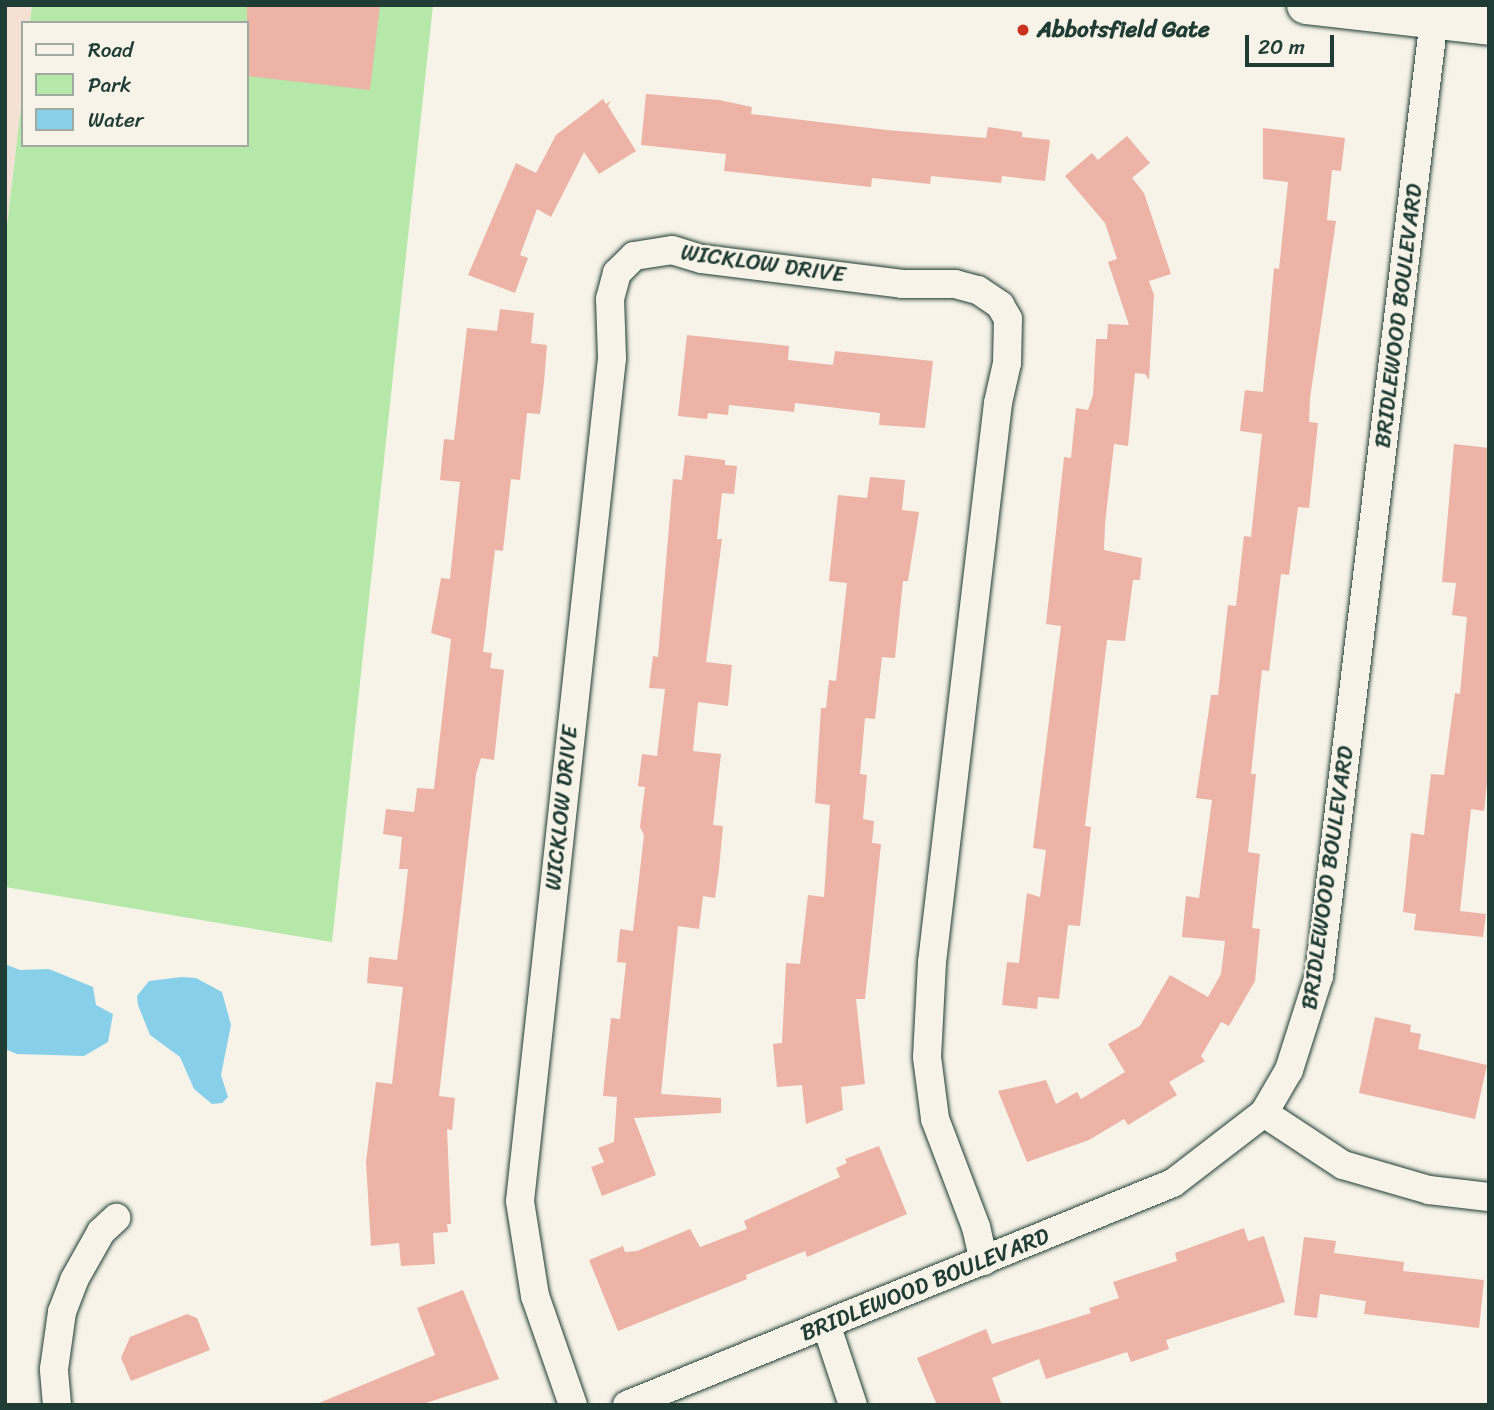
<!DOCTYPE html>
<style>
body{margin:0}
#map{position:relative;width:1494px;height:1410px;overflow:hidden;background:#f7f3e8;font-family:Sriracha,sans-serif}
div>[style]{position:absolute}
.built>*{inset:0;background:#f4e0d4}
.green>*{inset:0;background:#b6e8a9}
.water>*{inset:0;background:#88d0e9}
.building>*{inset:0;background:#edb3a6}
.roads{filter:drop-shadow(0 0 2px #1f3d34) drop-shadow(0 0 2px #1f3d34)}
.minor>*{height:28px;margin:-14px;padding:0 14px;transform-origin:14px;border-radius:14px;background:#f7f3e8}
.secondary>*{height:38px;margin:-19px;padding:0 19px;transform-origin:19px;border-radius:19px;background:#f7f3e8}
.dots>*{width:19px;height:19px;translate:-50% -50%;box-sizing:border-box;border:4px solid #f7f3e8;border-radius:50%}
span{translate:-50% -50%;white-space:nowrap;text-align:center;line-height:1.15;-webkit-text-stroke:5px #f7f3e8;paint-order:stroke}
.poi-label{font-size:23px;color:#1f3d34;font-weight:700}
.left{translate:0 -50%;text-align:left}
.street-label{font-size:23px;color:#1f3d34}
.frame{position:absolute;inset:0;border:7px solid #1f3d34;pointer-events:none}
.legend{position:absolute;left:21px;top:21px;width:228px;height:126px;box-sizing:border-box;background:#f7f3e8;border:2px solid #a1aaa0;margin:0;padding:9px 12px;list-style:none;font-size:21px;color:#1f3d34}
.legend li{display:flex;align-items:center;gap:14px;height:35px}
.legend b{width:35px;border:2px solid #a1aaa0}
.scale{position:absolute;left:1245px;top:35px;width:89px;height:32px;box-sizing:border-box;border:4px solid #1f3d34;border-top:0;padding-left:9px;font-size:21px;line-height:24px;white-space:nowrap;color:#1f3d34;-webkit-text-stroke:5px #f7f3e8;paint-order:stroke}
</style>
<div id="map">
<div class="built">
<i style="clip-path:polygon(5px 5px,32px 5px,30px 23px,23px 23px,23px 89px,5px 243px)"></i>
</div>
<div class="green">
<i style="clip-path:polygon(32px 5px,433px 5px,332px 942px,5px 887px,5px 243px,23px 89px,23px 145px,247px 145px,247px 23px,30px 23px)"></i>
</div>
<div class="water">
<i style="clip-path:polygon(5px 964px,20px 970px,49px 969px,93px 987px,96px 1005px,113px 1014px,108px 1042px,84px 1056px,17px 1054px,5px 1049px)"></i>
<i style="clip-path:polygon(182px 977px,196px 978px,222px 992px,231px 1025px,221px 1075px,228px 1097px,222px 1103px,212px 1104px,194px 1089px,180px 1057px,150px 1035px,138px 1005px,137px 996px,149px 981px)"></i>
</div>
<div class="building">
<i style="clip-path:polygon(247px 5px,380px 5px,370px 90px,247px 76px)"></i>
<i style="clip-path:polygon(646px 94px,719px 100px,752px 107px,751px 114px,887px 130px,986px 138px,988px 127px,1022px 132px,1022px 137px,1050px 140px,1045px 181px,1002px 176px,1001px 183px,931px 176px,930px 184px,872px 178px,871px 187px,724px 171px,726px 154px,641px 145px)"></i>
<i style="clip-path:polygon(603px 99px,606px 104px,611px 101px,608px 106px,636px 151px,599px 174px,584px 152px,551px 217px,537px 209px,520px 255px,528px 258px,515px 293px,468px 275px,516px 163px,536px 173px,556px 135px)"></i>
<i style="clip-path:polygon(1263px 128px,1345px 138px,1341px 171px,1332px 170px,1327px 220px,1336px 221px,1310px 398px,1309px 422px,1318px 423px,1309px 508px,1298px 507px,1289px 575px,1281px 574px,1269px 671px,1262px 670px,1251px 774px,1256px 774px,1248px 852px,1260px 854px,1252px 928px,1260px 929px,1255px 981px,1229px 1026px,1221px 1022px,1201px 1056px,1205px 1061px,1169px 1082px,1177px 1095px,1128px 1125px,1124px 1119px,1089px 1140px,1027px 1162px,998px 1091px,1046px 1080px,1056px 1104px,1077px 1092px,1081px 1099px,1125px 1072px,1108px 1044px,1140px 1026px,1170px 975px,1208px 997px,1221px 974px,1225px 941px,1182px 937px,1186px 896px,1199px 898px,1212px 800px,1196px 798px,1211px 695px,1218px 695px,1228px 605px,1236px 606px,1244px 536px,1251px 537px,1262px 434px,1240px 431px,1245px 390px,1263px 392px,1274px 268px,1279px 269px,1288px 182px,1263px 179px)"></i>
<i style="clip-path:polygon(1127px 136px,1150px 163px,1132px 178px,1144px 193px,1171px 274px,1149px 281px,1154px 295px,1149px 380px,1145px 374px,1135px 373px,1128px 446px,1114px 444px,1105px 524px,1104px 550px,1142px 558px,1140px 580px,1133px 580px,1125px 641px,1107px 640px,1085px 826px,1091px 827px,1080px 926px,1068px 925px,1059px 999px,1038px 997px,1037px 1009px,1002px 1005px,1007px 962px,1019px 963px,1027px 893px,1040px 897px,1046px 850px,1033px 848px,1061px 626px,1046px 624px,1064px 457px,1071px 458px,1076px 408px,1088px 410px,1093px 395px,1096px 339px,1107px 339px,1108px 324px,1129px 325px,1108px 262px,1117px 259px,1105px 223px,1065px 176px,1092px 153px,1098px 160px)"></i>
<i style="clip-path:polygon(500px 309px,534px 313px,531px 343px,547px 345px,544px 382px,540px 414px,527px 413px,520px 480px,511px 479px,503px 551px,495px 550px,483px 652px,492px 653px,490px 668px,504px 670px,494px 760px,481px 758px,476px 774px,439px 1096px,455px 1098px,452px 1130px,447px 1129px,451px 1224px,447px 1224px,448px 1232px,433px 1233px,435px 1264px,401px 1266px,399px 1243px,371px 1246px,366px 1162px,376px 1082px,392px 1084px,403px 987px,367px 983px,369px 957px,397px 960px,403px 915px,408px 869px,399px 869px,402px 837px,383px 834px,386px 809px,414px 812px,417px 788px,434px 789px,451px 639px,431px 633px,441px 578px,450px 579px,460px 482px,440px 480px,444px 439px,454px 440px,467px 328px,497px 331px)"></i>
<i style="clip-path:polygon(687px 335px,789px 346px,788px 360px,833px 365px,835px 351px,933px 361px,925px 428px,879px 425px,880px 413px,795px 403px,794px 412px,729px 405px,728px 415px,708px 413px,707px 419px,678px 416px)"></i>
<i style="clip-path:polygon(1454px 444px,1489px 448px,1489px 764px,1484px 811px,1471px 809px,1460px 911px,1486px 914px,1483px 937px,1414px 930px,1416px 914px,1403px 912px,1411px 833px,1424px 835px,1431px 774px,1444px 775px,1455px 693px,1460px 694px,1467px 617px,1452px 615px,1456px 583px,1442px 582px)"></i>
<i style="clip-path:polygon(685px 455px,725px 460px,725px 465px,737px 466px,734px 494px,722px 493px,717px 539px,722px 539px,706px 662px,732px 665px,728px 706px,698px 702px,693px 751px,721px 754px,713px 825px,723px 826px,719px 869px,715px 898px,703px 896px,699px 929px,678px 926px,661px 1094px,721px 1098px,721px 1113px,634px 1118px,656px 1175px,602px 1196px,591px 1167px,604px 1162px,598px 1148px,614px 1142px,617px 1097px,603px 1096px,605px 1074px,611px 1018px,620px 1019px,626px 963px,617px 962px,620px 929px,633px 931px,644px 835px,640px 827px,645px 787px,638px 786px,642px 754px,657px 756px,665px 689px,649px 688px,653px 656px,658px 657px,673px 479px,682px 480px)"></i>
<i style="clip-path:polygon(870px 477px,905px 480px,902px 510px,919px 512px,908px 581px,903px 581px,895px 658px,882px 657px,875px 719px,865px 718px,860px 774px,867px 775px,863px 819px,874px 821px,872px 843px,881px 844px,865px 999px,856px 999px,865px 1084px,841px 1087px,843px 1110px,806px 1124px,802px 1085px,777px 1087px,773px 1044px,782px 1043px,786px 963px,800px 964px,808px 895px,824px 897px,830px 805px,815px 803px,821px 708px,826px 708px,829px 680px,836px 681px,847px 583px,829px 581px,838px 495px,867px 498px)"></i>
<i style="clip-path:polygon(1375px 1017px,1411px 1025px,1410px 1032px,1421px 1034px,1418px 1049px,1487px 1065px,1475px 1119px,1359px 1093px)"></i>
<i style="clip-path:polygon(879px 1146px,907px 1214px,807px 1257px,805px 1251px,746px 1275px,747px 1279px,618px 1331px,589px 1260px,623px 1246px,625px 1252px,637px 1251px,690px 1229px,700px 1247px,747px 1229px,744px 1221px,840px 1177px,836px 1168px,847px 1163px,845px 1159px)"></i>
<i style="clip-path:polygon(1244px 1228px,1248px 1241px,1264px 1236px,1285px 1302px,1166px 1340px,1169px 1349px,1131px 1362px,1127px 1352px,1046px 1379px,1039px 1359px,992px 1378px,1002px 1405px,937px 1405px,917px 1358px,986px 1329px,992px 1344px,1091px 1313px,1089px 1308px,1119px 1298px,1113px 1282px,1177px 1261px,1175px 1253px)"></i>
<i style="clip-path:polygon(1304px 1237px,1336px 1241px,1334px 1253px,1404px 1262px,1403px 1271px,1484px 1280px,1479px 1328px,1364px 1314px,1366px 1301px,1320px 1294px,1317px 1318px,1294px 1315px)"></i>
<i style="clip-path:polygon(463px 1290px,499px 1379px,420px 1405px,314px 1405px,435px 1355px,417px 1308px)"></i>
<i style="clip-path:polygon(187px 1314px,197px 1318px,210px 1350px,131px 1381px,121px 1358px,130px 1337px)"></i>
</div>
<div class="roads">
<div class="minor">
<i style="left:1264px;top:1113px;width:95px;rotate:33.4deg"></i>
<i style="left:1343px;top:1165px;width:90px;rotate:16.2deg"></i>
<i style="left:1429px;top:1190px;width:60px;rotate:6.7deg"></i>
<i style="left:827px;top:1327px;width:82px;rotate:71.6deg"></i>
<i style="left:57px;top:1405px;width:36px;rotate:-95deg"></i>
<i style="left:54px;top:1369px;width:58px;rotate:-82deg"></i>
<i style="left:62px;top:1312px;width:34px;rotate:-69deg"></i>
<i style="left:74px;top:1280px;width:55px;rotate:-60.6deg"></i>
<i style="left:101px;top:1232px;width:21px;rotate:-43deg"></i>
<i style="left:573px;top:1405px;width:115px;rotate:-109.2deg"></i>
<i style="left:535px;top:1296px;width:96px;rotate:-99deg"></i>
<i style="left:520px;top:1201px;width:848px;rotate:-83.77deg"></i>
<i style="left:612px;top:358px;width:59px;rotate:-91.9deg"></i>
<i style="left:610px;top:299px;width:27px;rotate:-75deg"></i>
<i style="left:617px;top:273px;width:24px;rotate:-45deg"></i>
<i style="left:634px;top:256px;width:38px;rotate:-9deg"></i>
<i style="left:672px;top:250px;width:31px;rotate:17deg"></i>
<i style="left:702px;top:259px;width:202px;rotate:7.1deg"></i>
<i style="left:902px;top:284px;width:53px"></i>
<i style="left:955px;top:284px;width:24px;rotate:15deg"></i>
<i style="left:978px;top:290px;width:27px;rotate:34deg"></i>
<i style="left:1000px;top:305px;width:16px;rotate:60deg"></i>
<i style="left:1008px;top:319px;width:44px;rotate:91.3deg"></i>
<i style="left:1007px;top:363px;width:41px;rotate:102.7deg"></i>
<i style="left:998px;top:403px;width:563px;rotate:96.73deg"></i>
<i style="left:932px;top:962px;width:95px;rotate:93deg"></i>
<i style="left:927px;top:1057px;width:63px;rotate:82.6deg"></i>
<i style="left:935px;top:1119px;width:116px;rotate:69.2deg"></i>
<i style="left:976px;top:1227px;width:35px;rotate:77deg"></i>
<i style="left:627px;top:1405px;width:589px;rotate:-22.13deg"></i>
<i style="left:1173px;top:1183px;width:115px;rotate:-37.6deg"></i>
<i style="left:1264px;top:1113px;width:50px;rotate:-59.8deg"></i>
<i style="left:1289px;top:1070px;width:99px;rotate:-72.3deg"></i>
<i style="left:1319px;top:976px;width:965px;rotate:-83.15deg"></i>
</div>
<div class="secondary">
<i style="left:1306px;top:5px;width:184px;rotate:6.5deg"></i>
</div>
</div>
<div class="dots">
<i style="left:1023px;top:30px;background:#c8321e"></i>
</div>
<div class="poi-label">
<span class="left" style="left:1037px;top:30px">Abbotsfield Gate</span>
</div>
<div class="street-label">
<span style="left:763px;top:264px;rotate:8deg">WICKLOW DRIVE</span>
<span style="left:1399px;top:316px;rotate:-83deg">BRIDLEWOOD BOULEVARD</span>
<span style="left:562px;top:808px;rotate:-84deg">WICKLOW DRIVE</span>
<span style="left:1328px;top:878px;rotate:-82deg">BRIDLEWOOD BOULEVARD</span>
<span style="left:925px;top:1285px;rotate:-22deg">BRIDLEWOOD BOULEVARD</span>
</div>
<div class="frame"></div>
<ul class="legend">
<li><b style="height:9px;background:#f7f3e8"></b>Road</li>
<li><b style="height:19px;background:#b6e8a9"></b>Park</li>
<li><b style="height:19px;background:#88d0e9"></b>Water</li>
</ul>
<div class="scale">20 m</div>
</div>
